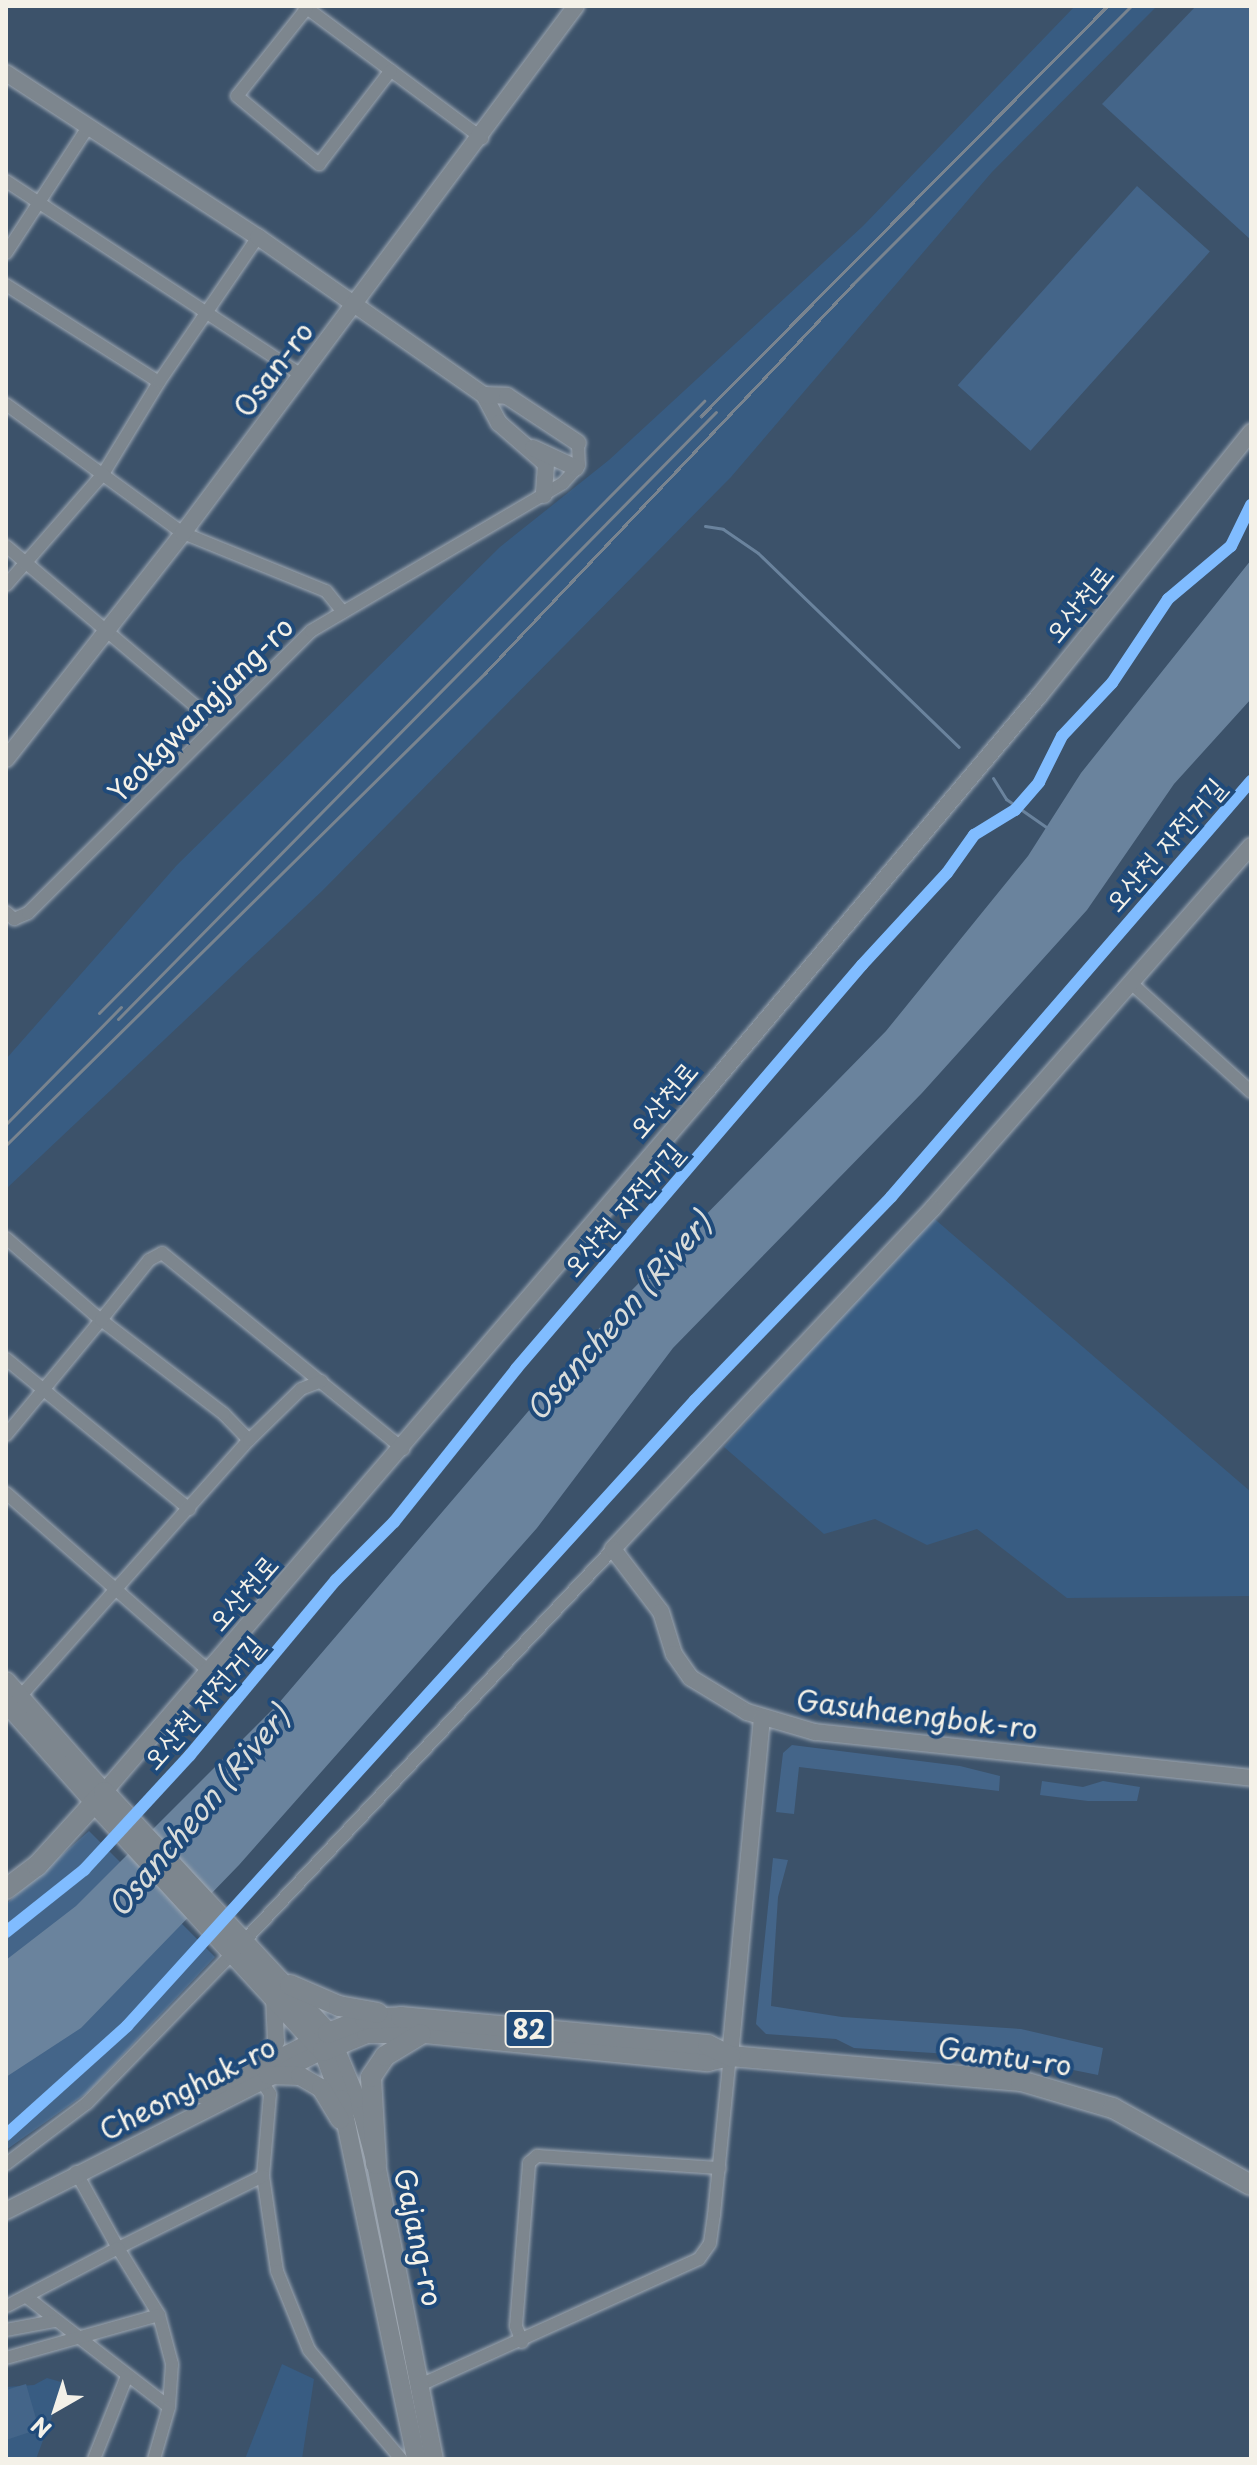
<!DOCTYPE html>
<meta charset="utf-8">
<style>
body{margin:0}
#map{position:relative;width:1257px;height:2465px;overflow:hidden;background:#3c526a;font-family:"Playpen Sans","Poor Story",sans-serif}
div>[style]{position:absolute}
.built>*{inset:0;background:#385c82}
.green>*{inset:0;background:#446589;transform-origin:0 0}
.water>*{inset:0;background:#6a839d}
.stream>*{height:3px;margin:-1.5px;padding:0 1.5px;transform-origin:1.5px;border-radius:1.5px;background:#6a839d}
.roads{filter:drop-shadow(0 0 2px #9fa8b2) drop-shadow(0 0 2px #9fa8b2)}
.minor>*{height:12px;margin:-6px;padding:0 6px;transform-origin:6px;border-radius:6px;background:#7d868e}
.tertiary>*{height:16px;margin:-8px;padding:0 8px;transform-origin:8px;border-radius:8px;background:#7d868e}
.secondary>*{height:18px;margin:-9px;padding:0 9px;transform-origin:9px;border-radius:9px;background:#7d868e}
.primary>*{height:20px;margin:-10px;padding:0 10px;transform-origin:10px;border-radius:10px;background:#7d868e}
.rail>*{height:3px;margin:-1.5px;padding:0 1.5px;transform-origin:1.5px;border-radius:1.5px;background:#79848f}
.cycleway>*{height:12px;margin:-6px;padding:0 6px;transform-origin:6px;border-radius:6px;background:#80bcff}
span{translate:-50% -50%;white-space:nowrap;text-align:center;line-height:1.15;-webkit-text-stroke:8px #1f4a7a;paint-order:stroke}
.shield-label span{padding:2px 6px;background:#1f4a7a;border:2px solid;border-radius:6px;-webkit-text-stroke-width:0}
.shield-label{font-size:26px;color:#f4f1e8;font-weight:700}
.street-label{font-size:28px;color:#f4f1e8}
.water-label{font-size:30px;color:#d9dcda;font-style:italic}
.frame{position:absolute;inset:0;border:8px solid #f4f1e8;pointer-events:none}
.north{position:absolute;left:16px;top:2369px;width:80px;height:80px;-webkit-text-stroke:6px #1f4a7a;paint-order:stroke;rotate:219deg;font-size:22px;font-weight:700;line-height:32px;text-align:center;color:#f4f1e8}
.north::after{content:'';display:block;margin:auto;width:28px;height:36px;background:#f4f1e8;clip-path:polygon(50% 0,100% 100%,50% 72%,0 100%)}
</style>
<div id="map">
<div class="built">
<i style="clip-path:polygon(1075px 6px,1157px 6px,992px 172px,731px 477px,322px 891px,6px 1189px,6px 1059px,177px 865px,500px 547px,609px 460px,863px 226px)"></i>
<i style="clip-path:polygon(930px 1215px,1251px 1492px,1251px 1596px,1067px 1598px,977px 1529px,927px 1545px,875px 1519px,824px 1534px,724px 1447px)"></i>
<i style="clip-path:polygon(282px 2364px,314px 2379px,302px 2459px,245px 2459px)"></i>
<i style="clip-path:polygon(47px 2378px,61px 2382px,62px 2390px,36px 2459px,6px 2459px,6px 2387px,34px 2385px)"></i>
</div>
<div class="green">
<i style="clip-path:polygon(1196px 6px,1251px 6px,1251px 240px,1102px 104px)"></i>
<i style="left:1137px;top:186px;width:98px;height:268px;rotate:42deg"></i>
<i style="clip-path:polygon(792px 1745px,960px 1766px,1000px 1776px,999px 1791px,799px 1767px,794px 1814px,776px 1812px,783px 1753px)"></i>
<i style="clip-path:polygon(1042px 1781px,1083px 1787px,1103px 1781px,1140px 1787px,1137px 1801px,1088px 1801px,1040px 1795px)"></i>
<i style="clip-path:polygon(89px 1831px,215px 1957px,87px 2093px,6px 2150px,6px 1904px)"></i>
<i style="clip-path:polygon(773px 1858px,788px 1860px,778px 1897px,771px 2006px,842px 2017px,1021px 2029px,1103px 2048px,1098px 2075px,1013px 2058px,854px 2048px,836px 2039px,766px 2034px,756px 2024px)"></i>
<i style="clip-path:polygon(26px 2384px,39px 2429px,6px 2440px,6px 2390px)"></i>
</div>
<div class="water">
<i style="clip-path:polygon(1251px 560px,1251px 699px,1174px 784px,1087px 910px,922px 1093px,673px 1348px,537px 1528px,239px 1865px,81px 2028px,6px 2077px,6px 1960px,76px 1906px,278px 1704px,632px 1290px,886px 1031px,1028px 856px,1081px 773px)"></i>
</div>
<div class="stream">
<i style="left:705px;top:526px;width:18px;rotate:9deg"></i>
<i style="left:723px;top:529px;width:42px;rotate:34.4deg"></i>
<i style="left:758px;top:553px;width:279px;rotate:44deg"></i>
<i style="left:993px;top:778px;width:25px;rotate:58deg"></i>
<i style="left:1006px;top:799px;width:52px;rotate:34.9deg"></i>
</div>
<div class="roads">
<div class="minor">
<i style="left:304px;top:6px;width:222px;rotate:36.6deg"></i>
<i style="left:307px;top:8px;width:112px;rotate:128.5deg"></i>
<i style="left:237px;top:96px;width:107px;rotate:39.7deg"></i>
<i style="left:319px;top:164px;width:118px;rotate:-52.5deg"></i>
<i style="left:6px;top:181px;width:353px;rotate:33.3deg"></i>
<i style="left:6px;top:253px;width:150px;rotate:-56.9deg"></i>
<i style="left:6px;top:285px;width:181px;rotate:32.4deg"></i>
<i style="left:159px;top:382px;width:108px;rotate:121.3deg"></i>
<i style="left:103px;top:474px;width:147px;rotate:131.1deg"></i>
<i style="left:159px;top:382px;width:176px;rotate:-55.7deg"></i>
<i style="left:6px;top:404px;width:219px;rotate:36.1deg"></i>
<i style="left:183px;top:533px;width:154px;rotate:22.1deg"></i>
<i style="left:326px;top:591px;width:27px;rotate:51deg"></i>
<i style="left:6px;top:546px;width:272px;rotate:40.2deg"></i>
<i style="left:6px;top:912px;width:11px;rotate:41deg"></i>
<i style="left:14px;top:919px;width:15px;rotate:-23deg"></i>
<i style="left:28px;top:913px;width:400px;rotate:-44.9deg"></i>
<i style="left:311px;top:631px;width:292px;rotate:-30.4deg"></i>
<i style="left:563px;top:483px;width:24px;rotate:-48deg"></i>
<i style="left:579px;top:465px;width:22px;rotate:-93deg"></i>
<i style="left:1131px;top:983px;width:162px;rotate:42.2deg"></i>
<i style="left:6px;top:1238px;width:125px;rotate:40.8deg"></i>
<i style="left:101px;top:1320px;width:149px;rotate:129.6deg"></i>
<i style="left:6px;top:1359px;width:237px;rotate:39.3deg"></i>
<i style="left:249px;top:1440px;width:36px;rotate:-134deg"></i>
<i style="left:224px;top:1414px;width:155px;rotate:-142.6deg"></i>
<i style="left:101px;top:1320px;width:77px;rotate:-51.3deg"></i>
<i style="left:149px;top:1260px;width:15px;rotate:-28deg"></i>
<i style="left:162px;top:1253px;width:311px;rotate:39.1deg"></i>
<i style="left:6px;top:1493px;width:271px;rotate:41.3deg"></i>
<i style="left:17px;top:1700px;width:348px;rotate:-48.3deg"></i>
<i style="left:249px;top:1440px;width:73px;rotate:-44.4deg"></i>
<i style="left:301px;top:1389px;width:22px;rotate:-21deg"></i>
<i style="left:244px;top:1941px;width:538px;rotate:-46.73deg"></i>
<i style="left:260px;top:2079px;width:18px;rotate:56deg"></i>
<i style="left:270px;top:2094px;width:82px;rotate:94.9deg"></i>
<i style="left:263px;top:2176px;width:96px;rotate:81.6deg"></i>
<i style="left:277px;top:2271px;width:85px;rotate:67.9deg"></i>
<i style="left:309px;top:2350px;width:143px;rotate:49.8deg"></i>
<i style="left:6px;top:2164px;width:101px;rotate:-37deg"></i>
<i style="left:87px;top:2103px;width:211px;rotate:-45.8deg"></i>
<i style="left:76px;top:2172px;width:87px;rotate:61.1deg"></i>
<i style="left:118px;top:2248px;width:162px;rotate:-26.4deg"></i>
<i style="left:28px;top:2298px;width:178px;rotate:37.7deg"></i>
<i style="left:7px;top:2306px;width:125px;rotate:-27.6deg"></i>
<i style="left:118px;top:2248px;width:79px;rotate:58.5deg"></i>
<i style="left:159px;top:2315px;width:51px;rotate:75.1deg"></i>
<i style="left:172px;top:2364px;width:43px;rotate:94deg"></i>
<i style="left:169px;top:2407px;width:54px;rotate:106.1deg"></i>
<i style="left:6px;top:2330px;width:49px;rotate:-10.6deg"></i>
<i style="left:522px;top:2342px;width:17px;rotate:-111deg"></i>
<i style="left:516px;top:2326px;width:164px;rotate:-85.4deg"></i>
<i style="left:529px;top:2163px;width:11px;rotate:-41deg"></i>
<i style="left:537px;top:2156px;width:183px;rotate:3.8deg"></i>
<i style="left:6px;top:2358px;width:159px;rotate:-15.7deg"></i>
<i style="left:420px;top:2385px;width:306px;rotate:-24.3deg"></i>
<i style="left:699px;top:2259px;width:19px;rotate:-55deg"></i>
<i style="left:710px;top:2243px;width:28px;rotate:-82deg"></i>
<i style="left:714px;top:2215px;width:160px;rotate:-84.3deg"></i>
<i style="left:94px;top:2459px;width:89px;rotate:-68.3deg"></i>
</div>
<div class="tertiary">
<i style="left:6px;top:73px;width:301px;rotate:33.1deg"></i>
<i style="left:258px;top:237px;width:276px;rotate:35deg"></i>
<i style="left:484px;top:395px;width:32px;rotate:62deg"></i>
<i style="left:499px;top:423px;width:62px;rotate:41.1deg"></i>
<i style="left:546px;top:464px;width:31px;rotate:94deg"></i>
<i style="left:484px;top:395px;width:23px;rotate:2deg"></i>
<i style="left:507px;top:396px;width:85px;rotate:33.5deg"></i>
<i style="left:533px;top:448px;width:47px;rotate:24.9deg"></i>
<i style="left:6px;top:759px;width:287px;rotate:-51.9deg"></i>
<i style="left:183px;top:533px;width:657px;rotate:-53.29deg"></i>
<i style="left:1251px;top:846px;width:482px;rotate:131.3deg"></i>
<i style="left:933px;top:1208px;width:468px;rotate:133.2deg"></i>
<i style="left:613px;top:1549px;width:79px;rotate:52.7deg"></i>
<i style="left:661px;top:1612px;width:44px;rotate:72.8deg"></i>
<i style="left:674px;top:1654px;width:29px;rotate:55deg"></i>
<i style="left:691px;top:1678px;width:66px;rotate:31.3deg"></i>
<i style="left:747px;top:1712px;width:71px;rotate:16.4deg"></i>
<i style="left:815px;top:1732px;width:438px;rotate:6deg"></i>
<i style="left:104px;top:1792px;width:918px;rotate:-49.33deg"></i>
<i style="left:702px;top:1096px;width:523px;rotate:-49.89deg"></i>
<i style="left:1039px;top:696px;width:339px;rotate:-51.2deg"></i>
<i style="left:730px;top:2056px;width:340px;rotate:-84.6deg"></i>
<i style="left:261px;top:2064px;width:27px;rotate:-56deg"></i>
<i style="left:276px;top:2042px;width:46px;rotate:-92.5deg"></i>
<i style="left:203px;top:2096px;width:133px;rotate:-26.8deg"></i>
<i style="left:6px;top:2211px;width:355px;rotate:-26.8deg"></i>
</div>
<div class="secondary">
<i style="left:6px;top:1681px;width:148px;rotate:48.6deg"></i>
<i style="left:6px;top:1703px;width:132px;rotate:48.4deg"></i>
<i style="left:330px;top:2036px;width:86px;rotate:67.3deg"></i>
<i style="left:363px;top:2115px;width:51px;rotate:75.1deg"></i>
<i style="left:376px;top:2164px;width:301px;rotate:78.9deg"></i>
<i style="left:323px;top:2051px;width:51px;rotate:69.4deg"></i>
<i style="left:341px;top:2099px;width:368px;rotate:78.2deg"></i>
<i style="left:268px;top:2075px;width:32px;rotate:2deg"></i>
<i style="left:300px;top:2076px;width:24px;rotate:30deg"></i>
<i style="left:321px;top:2088px;width:37px;rotate:59deg"></i>
</div>
<div class="primary">
<i style="left:94px;top:1802px;width:338px;rotate:47.4deg"></i>
<i style="left:323px;top:2051px;width:48px;rotate:-22.2deg"></i>
<i style="left:367px;top:2033px;width:58px"></i>
<i style="left:425px;top:2033px;width:284px;rotate:5.7deg"></i>
<i style="left:708px;top:2061px;width:23px;rotate:-13deg"></i>
<i style="left:730px;top:2056px;width:292px;rotate:4.9deg"></i>
<i style="left:1021px;top:2081px;width:96px;rotate:16.4deg"></i>
<i style="left:1113px;top:2108px;width:158px;rotate:29.2deg"></i>
<i style="left:6px;top:1889px;width:39px;rotate:-37deg"></i>
<i style="left:37px;top:1866px;width:100px;rotate:-47.8deg"></i>
<i style="left:104px;top:1792px;width:329px;rotate:47.1deg"></i>
<i style="left:328px;top:2033px;width:40px;rotate:-21deg"></i>
<i style="left:365px;top:2019px;width:36px;rotate:-3deg"></i>
<i style="left:401px;top:2017px;width:308px;rotate:5.2deg"></i>
<i style="left:708px;top:2045px;width:25px;rotate:27deg"></i>
<i style="left:290px;top:1985px;width:53px;rotate:23.2deg"></i>
<i style="left:339px;top:2006px;width:39px;rotate:10deg"></i>
<i style="left:376px;top:2164px;width:87px;rotate:-93.3deg"></i>
<i style="left:371px;top:2077px;width:25px;rotate:-56deg"></i>
<i style="left:385px;top:2056px;width:42px;rotate:-31.4deg"></i>
</div>
</div>
<div class="rail">
<i style="left:701px;top:416px;width:577px;rotate:-45.28deg"></i>
<i style="left:99px;top:1013px;width:861px;rotate:-45.33deg"></i>
<i style="left:118px;top:1019px;width:852px;rotate:-45.43deg"></i>
<i style="left:6px;top:1124px;width:164px;rotate:-45.5deg"></i>
<i style="left:6px;top:1145px;width:672px;rotate:-44.58deg"></i>
<i style="left:485px;top:673px;width:535px;rotate:-46.59deg"></i>
<i style="left:853px;top:284px;width:393px;rotate:-45deg"></i>
</div>
<div class="cycleway">
<i style="left:6px;top:1932px;width:100px;rotate:-38.5deg"></i>
<i style="left:84px;top:1870px;width:156px;rotate:-47.3deg"></i>
<i style="left:190px;top:1755px;width:228px;rotate:-50.2deg"></i>
<i style="left:336px;top:1580px;width:82px;rotate:-45deg"></i>
<i style="left:394px;top:1522px;width:196px;rotate:-51.4deg"></i>
<i style="left:516px;top:1369px;width:532px;rotate:-49.42deg"></i>
<i style="left:862px;top:965px;width:125px;rotate:-47.3deg"></i>
<i style="left:947px;top:873px;width:47px;rotate:-54.6deg"></i>
<i style="left:974px;top:835px;width:48px;rotate:-31.4deg"></i>
<i style="left:1015px;top:810px;width:37px;rotate:-49deg"></i>
<i style="left:1039px;top:782px;width:51px;rotate:-63.4deg"></i>
<i style="left:1062px;top:736px;width:73px;rotate:-46.7deg"></i>
<i style="left:1112px;top:683px;width:101px;rotate:-56.3deg"></i>
<i style="left:1168px;top:599px;width:82px;rotate:-40.1deg"></i>
<i style="left:1231px;top:546px;width:46px;rotate:-64deg"></i>
<i style="left:6px;top:2135px;width:163px;rotate:-42deg"></i>
<i style="left:127px;top:2026px;width:845px;rotate:-47.78deg"></i>
<i style="left:695px;top:1400px;width:282px;rotate:-46deg"></i>
<i style="left:891px;top:1197px;width:550px;rotate:-49.13deg"></i>
</div>
<div class="shield-label">
<span style="left:529px;top:2029px">82</span>
</div>
<div class="street-label">
<span style="left:273px;top:369px;rotate:-53deg">Osan-ro</span>
<span style="left:1078px;top:603px;rotate:-51deg">오산천로</span>
<span style="left:200px;top:709px;rotate:-45deg">Yeokgwangjang-ro</span>
<span style="left:1164px;top:844px;rotate:-49deg">오산천 자전거길</span>
<span style="left:662px;top:1099px;rotate:-50deg">오산천로</span>
<span style="left:622px;top:1209px;rotate:-49deg">오산천 자전거길</span>
<span style="left:242px;top:1592px;rotate:-49deg">오산천로</span>
<span style="left:202px;top:1702px;rotate:-49deg">오산천 자전거길</span>
<span style="left:917px;top:1714px;rotate:7deg">Gasuhaengbok-ro</span>
<span style="left:1005px;top:2056px;rotate:8deg">Gamtu-ro</span>
<span style="left:187px;top:2088px;rotate:-27deg">Cheonghak-ro</span>
<span style="left:419px;top:2237px;rotate:78deg">Gajang-ro</span>
</div>
<div class="water-label">
<span style="left:618px;top:1316px;rotate:-49deg">Osancheon (River)</span>
<span style="left:198px;top:1811px;rotate:-50deg">Osancheon (River)</span>
</div>
<div class="frame"></div>
<div class="north">N</div>
</div>
